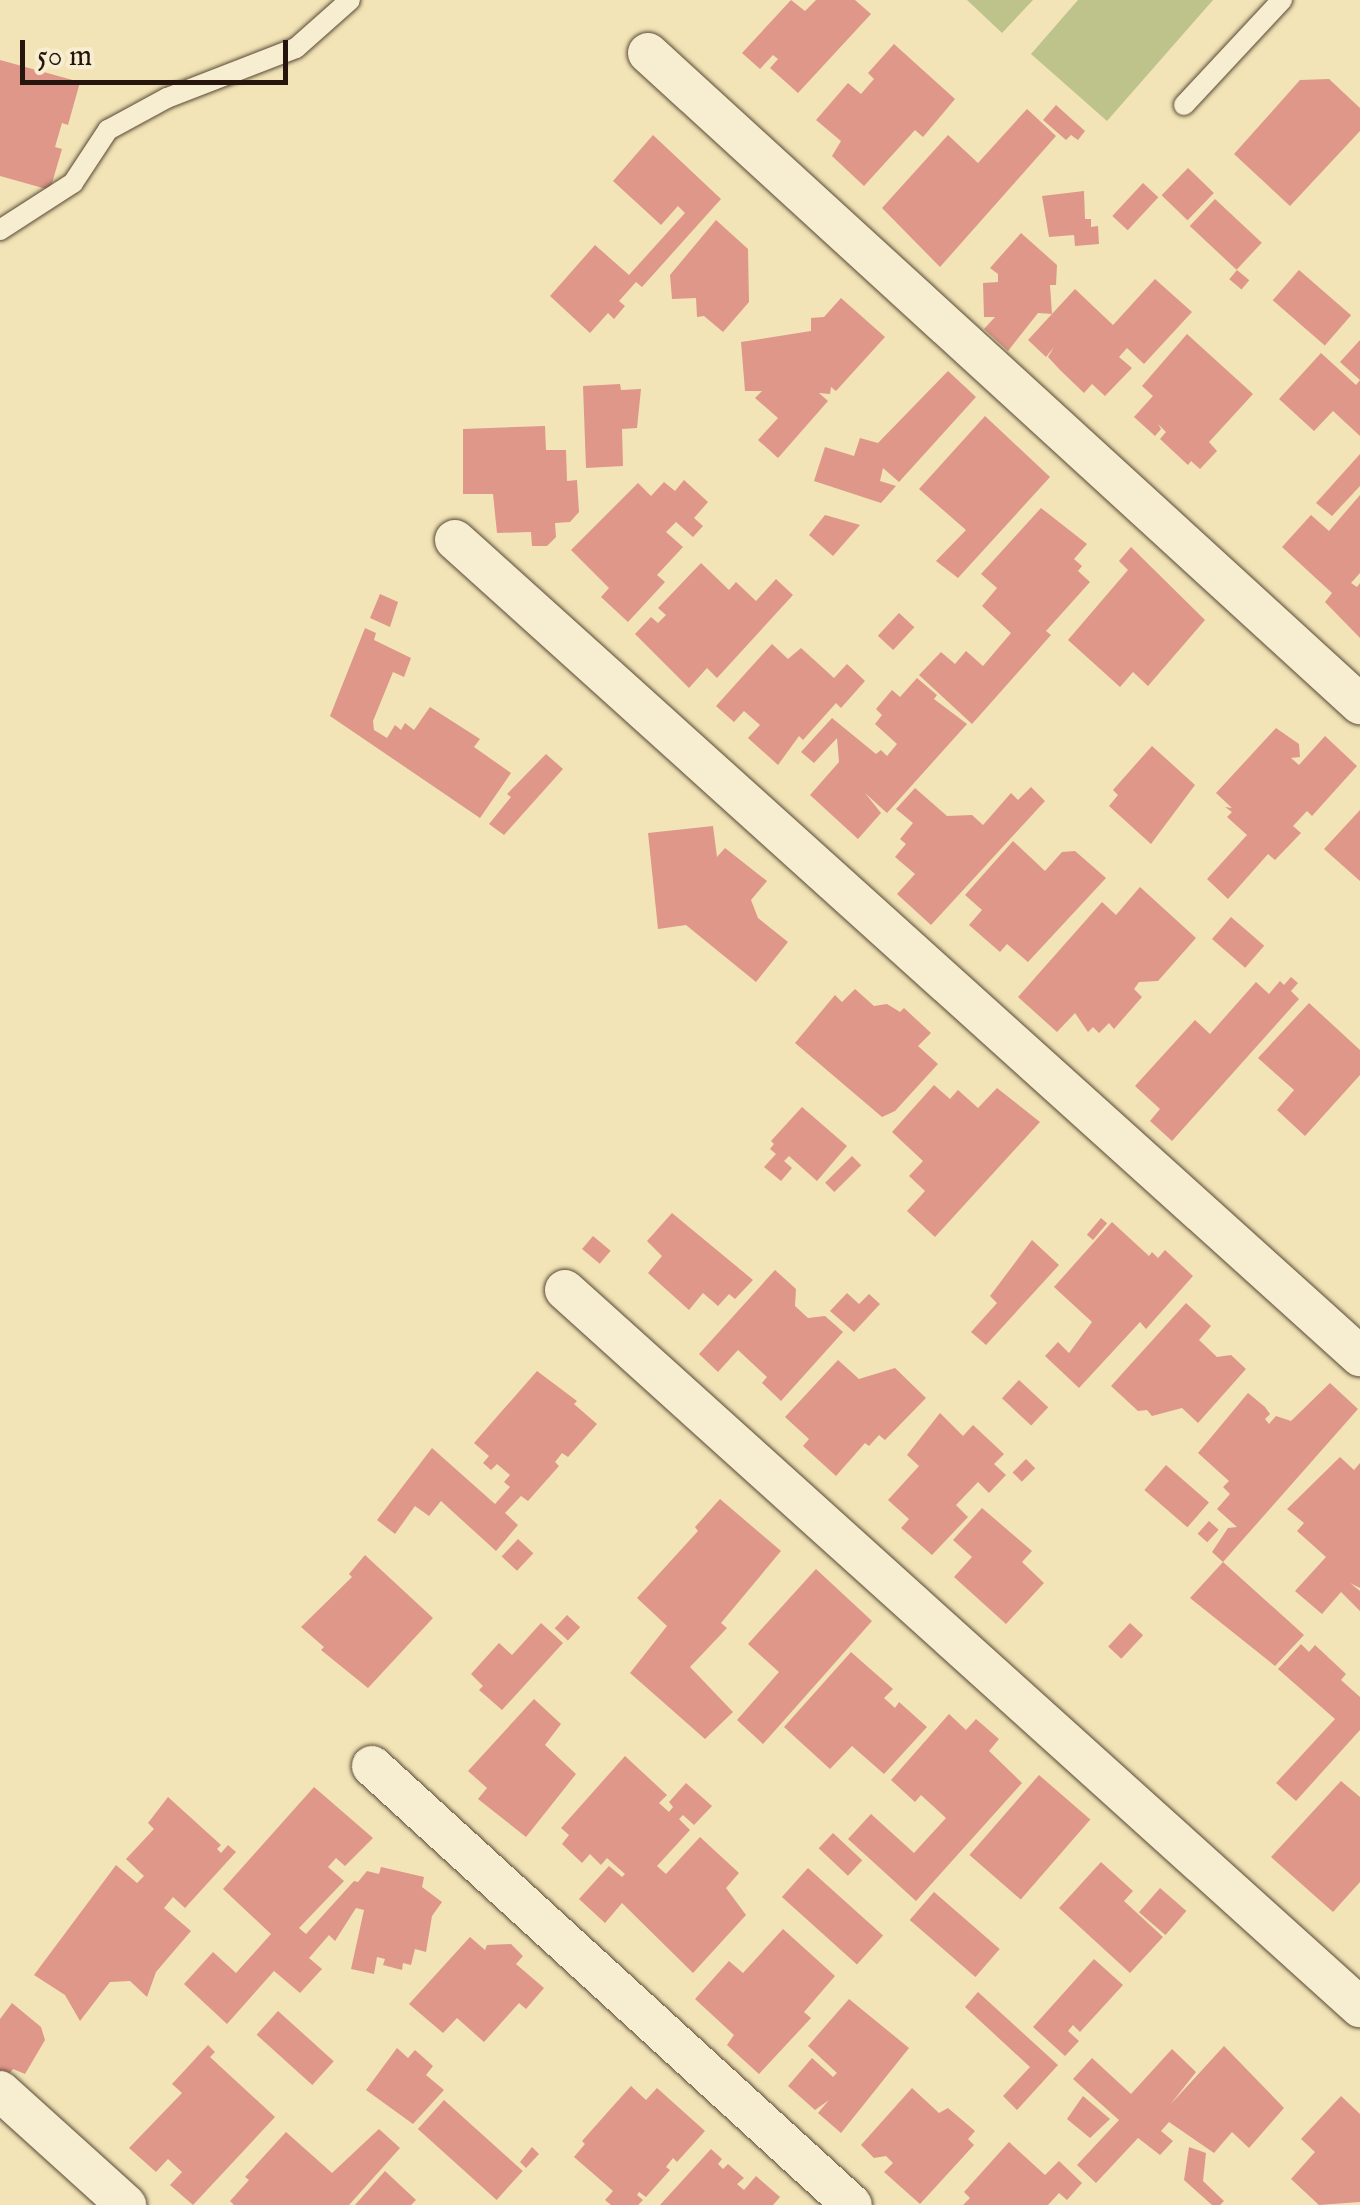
<!DOCTYPE html>
<style>
body{margin:0}
#map{position:relative;width:1360px;height:2205px;overflow:hidden;background:#f2e4b6;font-family:"IM FELL English",serif}
div>[style]{position:absolute}
.green>*{inset:0;background:#bec38b}
.building>*{inset:0;background:#de9789;transform-origin:0 0}
.roads{filter:drop-shadow(0 0 2px #584936) drop-shadow(0 0 2px #584936)}
.lane>*{height:20px;margin:-10px;padding:0 10px;transform-origin:10px;border-radius:10px;background:#f7edd0}
.street>*{height:40px;margin:-20px;padding:0 20px;transform-origin:20px;border-radius:20px;background:#f7edd0}
span{translate:-50% -50%;white-space:nowrap;text-align:center;line-height:1.15;-webkit-text-stroke:8px #f7edd0;paint-order:stroke}
.scale{position:absolute;left:20px;top:40px;width:268px;height:45px;box-sizing:border-box;border:5px solid #25150c;border-top:0;padding-left:12px;font-size:30px;line-height:35px;white-space:nowrap;color:#25150c;-webkit-text-stroke:8px #f7edd0;paint-order:stroke}
</style>
<div id="map">
<div class="green">
<i style="clip-path:polygon(967px 0,1033px 0,1002px 33px)"></i>
<i style="clip-path:polygon(1078px 0,1213px 0,1107px 121px,1031px 54px)"></i>
</div>
<div class="building">
<i style="clip-path:polygon(791px 0,805px 11px,816px 0,855px 0,871px 14px,798px 93px,770px 68px,778px 59px,773px 55px,760px 69px,742px 53px)"></i>
<i style="clip-path:polygon(894px 44px,955px 99px,923px 137px,915px 130px,864px 186px,832px 156px,841px 141px,816px 120px,848px 83px,861px 94px,874px 79px,868px 73px)"></i>
<i style="clip-path:polygon(0 60px,80px 82px,68px 125px,62px 123px,55px 147px,62px 149px,50px 190px,0 176px)"></i>
<i style="clip-path:polygon(1329px 79px,1360px 108px,1360px 131px,1290px 206px,1234px 154px,1300px 80px)"></i>
<i style="clip-path:polygon(1056px 105px,1085px 131px,1078px 140px,1071px 135px,1066px 140px,1043px 120px)"></i>
<i style="clip-path:polygon(1027px 109px,1056px 136px,940px 267px,882px 208px,948px 135px,978px 163px)"></i>
<i style="clip-path:polygon(653px 135px,721px 199px,642px 287px,636px 282px,619px 301px,625px 306px,614px 319px,608px 313px,590px 333px,550px 296px,595px 245px,629px 275px,685px 213px,678px 206px,661px 225px,613px 181px)"></i>
<i style="left:1188px;top:168px;width:36px;height:38px;rotate:44deg"></i>
<i style="left:1143px;top:183px;width:21px;height:45px;rotate:43deg"></i>
<i style="clip-path:polygon(1084px 191px,1085px 219px,1091px 219px,1091px 227px,1098px 226px,1099px 244px,1075px 246px,1074px 235px,1049px 237px,1042px 196px)"></i>
<i style="left:1215px;top:199px;width:64px;height:37px;rotate:43deg"></i>
<i style="clip-path:polygon(716px 220px,748px 249px,749px 302px,723px 332px,704px 316px,697px 317px,696px 298px,672px 299px,670px 275px)"></i>
<i style="clip-path:polygon(1021px 233px,1057px 265px,1056px 285px,1050px 285px,1052px 314px,1038px 313px,1008px 351px,984px 329px,995px 317px,984px 317px,983px 283px,998px 282px,998px 274px,990px 268px)"></i>
<i style="left:1237px;top:270px;width:16px;height:12px;rotate:40deg"></i>
<i style="left:1299px;top:270px;width:69px;height:40px;rotate:41deg"></i>
<i style="clip-path:polygon(1155px 279px,1192px 312px,1144px 364px,1127px 348px,1119px 357px,1132px 368px,1105px 396px,1092px 384px,1084px 393px,1060px 370px,1048px 357px,1054px 347px,1046px 357px,1028px 340px,1075px 289px,1113px 325px)"></i>
<i style="clip-path:polygon(841px 298px,885px 337px,836px 391px,831px 387px,830px 394px,819px 393px,828px 401px,778px 458px,758px 440px,778px 418px,755px 398px,762px 391px,745px 391px,741px 342px,811px 331px,811px 318px,824px 317px)"></i>
<i style="clip-path:polygon(1187px 334px,1253px 394px,1209px 442px,1217px 451px,1200px 469px,1191px 461px,1188px 465px,1160px 439px,1166px 432px,1158px 424px,1161px 429px,1155px 436px,1134px 417px,1153px 396px,1142px 386px)"></i>
<i style="clip-path:polygon(1360px 340px,1360px 380px,1340px 362px)"></i>
<i style="clip-path:polygon(1321px 353px,1356px 385px,1360px 380px,1360px 436px,1333px 411px,1314px 431px,1279px 399px)"></i>
<i style="clip-path:polygon(948px 371px,976px 397px,899px 482px,883px 468px,880px 481px,896px 486px,881px 503px,814px 481px,825px 447px,854px 456px,860px 438px,878px 443px)"></i>
<i style="clip-path:polygon(620px 384px,621px 390px,641px 389px,637px 428px,622px 429px,623px 466px,586px 468px,583px 386px)"></i>
<i style="clip-path:polygon(985px 416px,1050px 477px,958px 578px,936px 561px,966px 530px,919px 489px)"></i>
<i style="clip-path:polygon(545px 426px,546px 450px,566px 450px,567px 481px,577px 480px,579px 512px,570px 522px,555px 523px,556px 537px,547px 546px,532px 546px,531px 532px,497px 533px,493px 494px,463px 494px,463px 429px)"></i>
<i style="clip-path:polygon(1360px 454px,1360px 486px,1332px 516px,1316px 503px)"></i>
<i style="clip-path:polygon(684px 480px,708px 502px,694px 518px,703px 526px,693px 537px,676px 522px,666px 532px,683px 547px,657px 575px,665px 582px,628px 622px,601px 597px,609px 588px,571px 550px,638px 483px,651px 496px,664px 482px,675px 491px)"></i>
<i style="clip-path:polygon(1360px 495px,1360px 573px,1351px 583px,1357px 587px,1360px 583px,1360px 638px,1325px 602px,1332px 593px,1282px 547px,1311px 515px,1329px 531px)"></i>
<i style="clip-path:polygon(1041px 508px,1087px 544px,1074px 559px,1082px 566px,1078px 571px,1090px 582px,1046px 631px,1051px 635px,972px 724px,919px 675px,941px 652px,955px 664px,966px 651px,983px 666px,1011px 633px,982px 606px,997px 588px,981px 574px)"></i>
<i style="clip-path:polygon(825px 515px,860px 525px,833px 556px,809px 535px)"></i>
<i style="clip-path:polygon(1131px 547px,1205px 620px,1148px 686px,1133px 672px,1120px 687px,1068px 640px,1128px 570px,1119px 561px)"></i>
<i style="clip-path:polygon(701px 563px,729px 590px,736px 582px,756px 601px,776px 579px,793px 595px,717px 678px,707px 668px,689px 688px,635px 634px,651px 617px,658px 623px,666px 615px,658px 608px)"></i>
<i style="clip-path:polygon(380px 594px,398px 602px,390px 627px,370px 618px)"></i>
<i style="left:899px;top:613px;width:21px;height:31px;rotate:43deg"></i>
<i style="clip-path:polygon(365px 628px,376px 633px,374px 640px,411px 658px,404px 677px,393px 672px,373px 721px,374px 730px,387px 738px,395px 725px,401px 730px,405px 723px,414px 730px,430px 707px,480px 739px,474px 747px,511px 773px,480px 818px,330px 716px)"></i>
<i style="clip-path:polygon(772px 644px,788px 659px,801px 648px,834px 678px,847px 664px,865px 681px,841px 708px,836px 703px,803px 740px,799px 736px,778px 765px,748px 738px,760px 725px,744px 711px,734px 722px,716px 706px)"></i>
<i style="clip-path:polygon(917px 678px,937px 695px,934px 699px,967px 724px,887px 813px,865px 793px,881px 813px,858px 839px,810px 795px,839px 762px,837px 738px,814px 763px,801px 752px,832px 718px,876px 754px,881px 750px,887px 756px,897px 744px,875px 724px,882px 715px,876px 709px,892px 690px,900px 697px)"></i>
<i style="clip-path:polygon(1276px 728px,1299px 744px,1300px 757px,1291px 758px,1299px 765px,1325px 736px,1357px 766px,1312px 816px,1307px 811px,1293px 826px,1301px 833px,1275px 860px,1268px 854px,1228px 899px,1207px 879px,1247px 835px,1227px 817px,1232px 812px,1225px 807px,1232px 808px,1216px 793px)"></i>
<i style="clip-path:polygon(1152px 746px,1195px 785px,1151px 844px,1109px 806px,1118px 795px,1113px 790px)"></i>
<i style="clip-path:polygon(546px 754px,563px 769px,504px 835px,489px 824px,511px 797px,507px 794px)"></i>
<i style="clip-path:polygon(1031px 787px,1045px 801px,931px 925px,897px 894px,915px 874px,895px 857px,906px 844px,900px 839px,913px 823px,896px 809px,915px 788px,947px 816px,972px 815px,983px 825px,1011px 793px,1018px 800px)"></i>
<i style="clip-path:polygon(1360px 810px,1360px 881px,1324px 849px)"></i>
<i style="clip-path:polygon(713px 826px,717px 857px,725px 848px,767px 881px,751px 900px,758px 918px,788px 942px,756px 982px,686px 925px,658px 929px,648px 833px)"></i>
<i style="clip-path:polygon(1013px 841px,1045px 871px,1062px 852px,1075px 851px,1106px 878px,1028px 962px,1007px 944px,1000px 952px,969px 925px,982px 910px,965px 895px)"></i>
<i style="clip-path:polygon(1140px 887px,1196px 938px,1158px 981px,1139px 982px,1134px 989px,1142px 997px,1114px 1029px,1109px 1023px,1099px 1033px,1093px 1027px,1088px 1032px,1075px 1013px,1057px 1032px,1018px 997px,1102px 902px,1116px 915px)"></i>
<i style="left:1231px;top:917px;width:44px;height:29px;rotate:41deg"></i>
<i style="clip-path:polygon(1291px 977px,1298px 983px,1291px 991px,1299px 999px,1172px 1141px,1150px 1121px,1160px 1109px,1135px 1086px,1195px 1020px,1210px 1034px,1256px 982px,1269px 994px,1280px 981px,1284px 985px)"></i>
<i style="clip-path:polygon(855px 989px,874px 1006px,887px 1004px,900px 1012px,904px 1008px,931px 1033px,918px 1046px,938px 1064px,895px 1111px,882px 1117px,795px 1043px,835px 995px,842px 1002px)"></i>
<i style="clip-path:polygon(1309px 1003px,1360px 1050px,1360px 1075px,1305px 1136px,1277px 1110px,1294px 1090px,1258px 1058px)"></i>
<i style="clip-path:polygon(934px 1085px,950px 1099px,958px 1090px,978px 1108px,997px 1088px,1040px 1122px,935px 1237px,907px 1211px,925px 1191px,909px 1176px,923px 1161px,892px 1132px)"></i>
<i style="clip-path:polygon(802px 1107px,847px 1146px,817px 1181px,789px 1156px,784px 1161px,792px 1168px,781px 1181px,764px 1167px,776px 1154px,770px 1149px,774px 1144px,771px 1141px)"></i>
<i style="left:852px;top:1156px;width:13px;height:38px;rotate:45deg"></i>
<i style="clip-path:polygon(672px 1213px,753px 1280px,735px 1299px,729px 1294px,718px 1306px,703px 1293px,689px 1310px,648px 1273px,662px 1256px,647px 1241px)"></i>
<i style="left:1101px;top:1218px;width:8px;height:22px;rotate:40deg"></i>
<i style="clip-path:polygon(1112px 1222px,1149px 1256px,1152px 1252px,1158px 1258px,1165px 1250px,1193px 1276px,1146px 1329px,1140px 1322px,1079px 1388px,1045px 1356px,1058px 1342px,1069px 1353px,1092px 1322px,1054px 1287px)"></i>
<i style="left:593px;top:1236px;width:23px;height:17px;rotate:40deg"></i>
<i style="clip-path:polygon(1032px 1240px,1059px 1265px,986px 1345px,971px 1332px,997px 1303px,990px 1296px)"></i>
<i style="clip-path:polygon(775px 1270px,796px 1289px,795px 1306px,808px 1318px,825px 1316px,843px 1332px,781px 1401px,762px 1383px,767px 1377px,738px 1350px,718px 1372px,699px 1354px)"></i>
<i style="clip-path:polygon(847px 1293px,859px 1304px,869px 1294px,880px 1304px,854px 1332px,830px 1311px)"></i>
<i style="clip-path:polygon(1186px 1303px,1211px 1326px,1199px 1340px,1217px 1357px,1231px 1355px,1246px 1369px,1198px 1423px,1182px 1408px,1152px 1416px,1147px 1410px,1138px 1411px,1111px 1386px)"></i>
<i style="clip-path:polygon(838px 1360px,859px 1379px,895px 1368px,926px 1398px,885px 1440px,879px 1435px,869px 1446px,865px 1443px,836px 1476px,803px 1446px,809px 1439px,785px 1417px)"></i>
<i style="clip-path:polygon(537px 1371px,577px 1401px,574px 1404px,597px 1424px,568px 1457px,562px 1453px,555px 1462px,559px 1466px,528px 1501px,521px 1496px,505px 1513px,518px 1525px,496px 1551px,441px 1501px,429px 1516px,415px 1506px,395px 1534px,377px 1520px,432px 1448px,495px 1504px,510px 1487px,504px 1482px,510px 1475px,497px 1464px,491px 1470px,483px 1463px,489px 1456px,474px 1443px)"></i>
<i style="left:1019px;top:1380px;width:40px;height:25px;rotate:43deg"></i>
<i style="clip-path:polygon(1330px 1383px,1358px 1409px,1223px 1562px,1304px 1635px,1275px 1666px,1190px 1598px,1223px 1562px,1212px 1552px,1228px 1528px,1237px 1527px,1217px 1509px,1230px 1494px,1223px 1487px,1229px 1481px,1198px 1453px,1248px 1393px,1265px 1407px,1270px 1414px,1265px 1419px,1269px 1424px,1276px 1416px,1291px 1421px)"></i>
<i style="clip-path:polygon(940px 1413px,963px 1436px,973px 1425px,1004px 1454px,994px 1464px,1006px 1475px,989px 1493px,978px 1482px,956px 1505px,968px 1517px,932px 1555px,901px 1528px,909px 1519px,888px 1500px,919px 1466px,907px 1455px)"></i>
<i style="clip-path:polygon(1340px 1457px,1354px 1470px,1360px 1463px,1360px 1588px,1350px 1583px,1360px 1591px,1360px 1611px,1341px 1592px,1322px 1614px,1295px 1591px,1326px 1557px,1297px 1531px,1304px 1523px,1287px 1509px)"></i>
<i style="left:1026px;top:1459px;width:13px;height:19px;rotate:45deg"></i>
<i style="left:1166px;top:1465px;width:57px;height:33px;rotate:41deg"></i>
<i style="clip-path:polygon(720px 1499px,781px 1551px,721px 1623px,727px 1628px,690px 1667px,733px 1712px,705px 1739px,630px 1673px,667px 1626px,637px 1598px,698px 1531px,695px 1527px)"></i>
<i style="clip-path:polygon(982px 1508px,1032px 1551px,1022px 1562px,1044px 1583px,1006px 1624px,954px 1577px,972px 1557px,953px 1540px)"></i>
<i style="left:1209px;top:1521px;width:13px;height:17px;rotate:42deg"></i>
<i style="left:518px;top:1539px;width:21px;height:24px;rotate:43deg"></i>
<i style="clip-path:polygon(365px 1555px,433px 1618px,368px 1688px,321px 1650px,324px 1647px,301px 1627px,352px 1577px,349px 1574px)"></i>
<i style="clip-path:polygon(816px 1569px,872px 1621px,763px 1744px,737px 1720px,779px 1672px,748px 1644px)"></i>
<i style="left:567px;top:1615px;width:18px;height:18px;rotate:43deg"></i>
<i style="clip-path:polygon(541px 1623px,563px 1643px,502px 1710px,479px 1690px,483px 1686px,471px 1674px,499px 1643px,512px 1655px)"></i>
<i style="left:1130px;top:1623px;width:18px;height:32px;rotate:43deg"></i>
<i style="clip-path:polygon(1301px 1644px,1309px 1652px,1315px 1645px,1346px 1674px,1341px 1680px,1360px 1697px,1360px 1730px,1296px 1801px,1276px 1783px,1335px 1719px,1278px 1669px)"></i>
<i style="clip-path:polygon(851px 1652px,893px 1689px,884px 1698px,895px 1708px,899px 1702px,927px 1727px,884px 1774px,852px 1746px,830px 1769px,784px 1727px)"></i>
<i style="clip-path:polygon(534px 1699px,561px 1724px,545px 1745px,576px 1774px,526px 1837px,478px 1799px,487px 1788px,468px 1771px)"></i>
<i style="clip-path:polygon(949px 1714px,966px 1730px,976px 1719px,999px 1739px,989px 1751px,1022px 1783px,916px 1901px,848px 1839px,871px 1814px,914px 1853px,946px 1818px,921px 1795px,915px 1802px,891px 1780px)"></i>
<i style="clip-path:polygon(625px 1756px,667px 1795px,659px 1803px,669px 1812px,673px 1807px,669px 1802px,686px 1783px,712px 1806px,694px 1825px,683px 1815px,679px 1819px,690px 1830px,657px 1866px,666px 1874px,700px 1837px,739px 1873px,726px 1888px,746px 1915px,693px 1973px,622px 1903px,605px 1923px,579px 1899px,609px 1866px,622px 1877px,625px 1874px,607px 1858px,601px 1865px,590px 1854px,582px 1863px,562px 1844px,569px 1835px,561px 1828px)"></i>
<i style="left:1039px;top:1775px;width:68px;height:106px;rotate:41deg"></i>
<i style="clip-path:polygon(1341px 1781px,1360px 1797px,1360px 1882px,1333px 1912px,1271px 1857px)"></i>
<i style="clip-path:polygon(314px 1787px,373px 1838px,345px 1866px,336px 1858px,328px 1867px,344px 1881px,299px 1928px,306px 1934px,354px 1881px,358px 1882px,367px 1871px,379px 1874px,381px 1867px,424px 1877px,422px 1887px,442px 1902px,432px 1916px,426px 1952px,415px 1949px,411px 1965px,403px 1963px,402px 1970px,383px 1965px,385px 1959px,377px 1957px,374px 1974px,351px 1969px,364px 1910px,356px 1908px,335px 1941px,329px 1935px,309px 1958px,322px 1969px,300px 1993px,274px 1971px,227px 2024px,184px 1984px,213px 1952px,236px 1973px,271px 1934px,223px 1889px)"></i>
<i style="clip-path:polygon(168px 1797px,221px 1845px,217px 1849px,221px 1853px,228px 1845px,236px 1852px,185px 1908px,173px 1897px,164px 1908px,191px 1931px,156px 1972px,147px 1997px,130px 1981px,110px 1982px,80px 2021px,65px 1995px,34px 1975px,116px 1865px,137px 1883px,144px 1876px,126px 1859px,154px 1829px,148px 1823px)"></i>
<i style="left:833px;top:1833px;width:40px;height:21px;rotate:43deg"></i>
<i style="clip-path:polygon(1101px 1862px,1133px 1891px,1124px 1901px,1163px 1937px,1130px 1973px,1059px 1908px)"></i>
<i style="left:808px;top:1868px;width:101px;height:39px;rotate:42deg"></i>
<i style="left:1160px;top:1888px;width:35px;height:32px;rotate:41deg"></i>
<i style="left:934px;top:1892px;width:87px;height:37px;rotate:41deg"></i>
<i style="clip-path:polygon(783px 1929px,835px 1976px,804px 2012px,811px 2018px,759px 2074px,727px 2045px,734px 2035px,695px 1999px,729px 1961px,743px 1973px)"></i>
<i style="clip-path:polygon(470px 1937px,485px 1950px,487px 1945px,511px 1944px,523px 1956px,516px 1964px,544px 1988px,526px 2009px,519px 2003px,484px 2042px,457px 2018px,443px 2033px,409px 2004px)"></i>
<i style="clip-path:polygon(1094px 1959px,1123px 1985px,1080px 2032px,1073px 2025px,1068px 2031px,1079px 2041px,1065px 2056px,1033px 2027px)"></i>
<i style="clip-path:polygon(978px 1992px,1058px 2065px,1017px 2110px,1003px 2096px,1030px 2067px,965px 2007px)"></i>
<i style="clip-path:polygon(849px 1999px,909px 2048px,841px 2133px,818px 2113px,829px 2100px,815px 2110px,788px 2086px,812px 2058px,833px 2077px,837px 2073px,808px 2046px)"></i>
<i style="clip-path:polygon(12px 2003px,41px 2027px,45px 2040px,25px 2074px,13px 2069px,0 2086px,0 2019px)"></i>
<i style="left:278px;top:2011px;width:75px;height:32px;rotate:42deg"></i>
<i style="clip-path:polygon(208px 2045px,215px 2052px,210px 2057px,275px 2117px,193px 2205px,170px 2185px,182px 2172px,168px 2159px,156px 2172px,129px 2148px,182px 2093px,172px 2084px)"></i>
<i style="clip-path:polygon(1224px 2046px,1284px 2108px,1249px 2148px,1232px 2132px,1214px 2153px,1169px 2122px,1161px 2131px,1173px 2141px,1160px 2155px,1138px 2138px,1096px 2183px,1077px 2165px,1119px 2120px,1073px 2079px,1092px 2058px,1131px 2094px,1172px 2049px,1196px 2072px,1170px 2105px)"></i>
<i style="clip-path:polygon(397px 2048px,408px 2058px,415px 2050px,433px 2066px,426px 2075px,444px 2090px,413px 2124px,366px 2090px)"></i>
<i style="clip-path:polygon(631px 2086px,646px 2100px,657px 2088px,705px 2131px,677px 2162px,673px 2158px,666px 2167px,670px 2170px,646px 2197px,639px 2192px,637px 2195px,643px 2200px,638px 2205px,611px 2205px,605px 2200px,613px 2191px,574px 2157px,585px 2144px,582px 2141px)"></i>
<i style="clip-path:polygon(912px 2088px,939px 2113px,948px 2108px,975px 2131px,968px 2139px,974px 2145px,920px 2204px,884px 2172px,893px 2163px,886px 2156px,874px 2158px,861px 2145px)"></i>
<i style="clip-path:polygon(1083px 2096px,1110px 2119px,1090px 2138px,1067px 2119px)"></i>
<i style="clip-path:polygon(1341px 2096px,1360px 2114px,1360px 2202px,1319px 2205px,1291px 2179px,1315px 2152px,1301px 2139px)"></i>
<i style="left:444px;top:2100px;width:106px;height:39px;rotate:42deg"></i>
<i style="clip-path:polygon(379px 2129px,400px 2148px,349px 2205px,234px 2205px,230px 2201px,249px 2180px,245px 2177px,286px 2132px,332px 2173px)"></i>
<i style="clip-path:polygon(1009px 2142px,1045px 2175px,1059px 2161px,1082px 2183px,1067px 2200px,1059px 2193px,1048px 2205px,963px 2205px,970px 2198px,964px 2192px)"></i>
<i style="clip-path:polygon(532px 2147px,539px 2154px,526px 2168px,520px 2162px)"></i>
<i style="clip-path:polygon(1189px 2147px,1206px 2153px,1203px 2181px,1224px 2201px,1220px 2205px,1212px 2205px,1184px 2180px)"></i>
<i style="clip-path:polygon(711px 2149px,722px 2159px,718px 2164px,723px 2169px,728px 2164px,744px 2178px,737px 2184px,744px 2190px,756px 2176px,780px 2197px,773px 2205px,660px 2205px)"></i>
<i style="clip-path:polygon(385px 2171px,416px 2200px,411px 2205px,355px 2205px)"></i>
</div>
<div class="roads">
<div class="lane">
<i style="left:1184px;top:105px;width:144px;rotate:-47deg"></i>
<i style="left:0;top:230px;width:87px;rotate:-32.8deg"></i>
<i style="left:73px;top:183px;width:64px;rotate:-56.6deg"></i>
<i style="left:108px;top:130px;width:67px;rotate:-28.5deg"></i>
<i style="left:167px;top:98px;width:138px;rotate:-21.2deg"></i>
<i style="left:296px;top:48px;width:72px;rotate:-41.6deg"></i>
</div>
<div class="street">
<i style="left:648px;top:53px;width:965px;rotate:42.44deg"></i>
<i style="left:455px;top:540px;width:1219px;rotate:42.04deg"></i>
<i style="left:565px;top:1290px;width:1071px;rotate:42.05deg"></i>
<i style="left:372px;top:1766px;width:650px;rotate:42.45deg"></i>
<i style="left:0;top:2091px;width:170px;rotate:42.1deg"></i>
</div>
</div>
<div class="scale">50 m</div>
</div>
